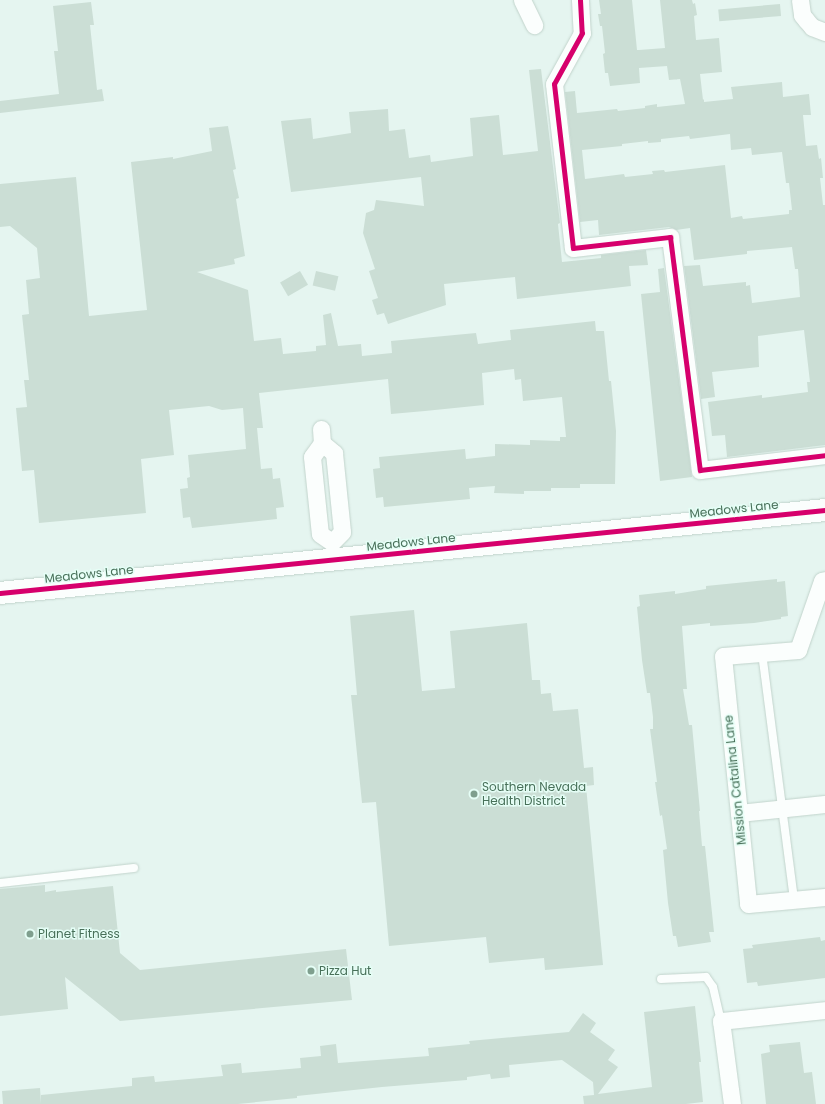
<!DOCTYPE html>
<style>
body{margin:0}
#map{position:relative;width:825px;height:1104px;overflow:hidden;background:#e5f5f0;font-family:Poppins,sans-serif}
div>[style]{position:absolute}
.building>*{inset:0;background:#cbded5;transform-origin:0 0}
.roads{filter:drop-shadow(0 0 1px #c1d3cb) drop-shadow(0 0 1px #c1d3cb)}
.lane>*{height:8px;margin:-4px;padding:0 4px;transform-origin:4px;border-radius:4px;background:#fbfefd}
.street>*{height:17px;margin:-8.5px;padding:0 8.5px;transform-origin:8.5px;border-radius:8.5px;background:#fbfefd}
.secondary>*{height:22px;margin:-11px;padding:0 11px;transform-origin:11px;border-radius:11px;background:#fbfefd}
.cycleway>*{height:5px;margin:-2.5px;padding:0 2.5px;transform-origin:2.5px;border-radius:2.5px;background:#d6006c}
.dots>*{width:11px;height:11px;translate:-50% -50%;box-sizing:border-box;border:2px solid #e5fef6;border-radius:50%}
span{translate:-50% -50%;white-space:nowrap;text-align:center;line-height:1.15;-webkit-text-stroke:3px #e5fef6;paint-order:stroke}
.street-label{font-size:12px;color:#487059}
.poi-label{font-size:12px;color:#487059}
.left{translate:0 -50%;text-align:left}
</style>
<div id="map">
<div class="building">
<i style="clip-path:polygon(evenodd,599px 0,632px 0,637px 50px,639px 50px,665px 48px,660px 0,692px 0,693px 4px,695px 3px,697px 15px,694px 16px,696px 40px,719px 38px,722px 72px,700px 74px,703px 100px,704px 99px,704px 102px,733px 99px,731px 87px,782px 82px,783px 97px,809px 94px,811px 115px,803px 115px,806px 146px,817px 145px,819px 159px,821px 158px,823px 178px,820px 178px,823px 205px,825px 205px,825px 445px,727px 457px,725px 435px,712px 436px,708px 402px,762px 395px,762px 398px,808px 392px,807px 382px,810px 382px,804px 330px,758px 336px,759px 367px,712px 372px,715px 397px,701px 399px,684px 266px,700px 265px,703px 286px,746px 282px,746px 286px,750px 285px,752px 303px,800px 297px,798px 269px,795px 269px,792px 247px,747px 251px,747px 254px,694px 260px,690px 228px,676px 230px,669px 227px,599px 235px,598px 220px,580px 222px,565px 92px,575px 91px,577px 113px,617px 109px,618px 111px,645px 108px,645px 106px,657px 104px,657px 107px,685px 104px,680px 79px,669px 80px,667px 66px,639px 68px,640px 83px,610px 86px,608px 73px,605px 73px,603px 54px,605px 53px,602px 26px,600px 26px,598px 14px,601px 14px,599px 0,730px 134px,731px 150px,751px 148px,752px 155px,782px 152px,786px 183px,789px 183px,792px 210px,789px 210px,789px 214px,743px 219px,742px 216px,731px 218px,725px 165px,665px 172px,664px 170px,652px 171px,653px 174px,625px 177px,624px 174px,585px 179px,582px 150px,622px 146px,622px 144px,648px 141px,648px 143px,661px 142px,661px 139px,689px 136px,690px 139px,730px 134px)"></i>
<i style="clip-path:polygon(91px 2px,94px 25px,90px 25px,97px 90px,102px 89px,104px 101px,0 113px,0 101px,59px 94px,54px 51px,58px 51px,53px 6px)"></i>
<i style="left:780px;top:4px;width:12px;height:62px;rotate:85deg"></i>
<i style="clip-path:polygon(541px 69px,560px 223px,558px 224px,562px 262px,601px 258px,601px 255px,646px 250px,648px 265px,629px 266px,631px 286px,517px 299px,515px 277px,444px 284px,446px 305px,388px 324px,384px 313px,377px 315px,372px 300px,378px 298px,369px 271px,375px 269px,363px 233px,366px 213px,374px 210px,376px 200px,424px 206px,421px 177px,291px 192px,281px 121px,311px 118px,313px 139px,351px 133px,349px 112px,388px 109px,389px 131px,405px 129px,409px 158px,430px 155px,431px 162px,473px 156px,470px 118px,499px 115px,503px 155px,538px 151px,529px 70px)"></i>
<i style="clip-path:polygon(228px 126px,236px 169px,233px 170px,239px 198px,236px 199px,245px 256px,234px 259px,235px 264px,197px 272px,248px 290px,254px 341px,281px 338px,283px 354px,316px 351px,316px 346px,326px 345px,323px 315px,331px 313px,338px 346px,361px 344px,362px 356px,392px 353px,391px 341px,476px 333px,478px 344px,511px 340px,510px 330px,595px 321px,596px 331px,604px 331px,609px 381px,611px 381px,616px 431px,615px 484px,580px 484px,580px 488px,551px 488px,551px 491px,524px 491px,524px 494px,494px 493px,495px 486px,469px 488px,470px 499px,384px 507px,383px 497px,376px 498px,373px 469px,380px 468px,379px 457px,465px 449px,466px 459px,495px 456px,495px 444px,530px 445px,530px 440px,560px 441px,560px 437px,566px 437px,562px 397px,523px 401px,521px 379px,515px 380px,514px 369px,482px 373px,484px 405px,425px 411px,391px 414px,388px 379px,259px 393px,263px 428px,257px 428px,261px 469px,272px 468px,273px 479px,280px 478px,284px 507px,276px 508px,277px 519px,192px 528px,190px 517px,183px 518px,180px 489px,188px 488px,187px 478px,190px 477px,188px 455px,246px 449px,243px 408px,222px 410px,209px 406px,169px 410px,174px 455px,141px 459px,146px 513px,39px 523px,34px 470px,22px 471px,16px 408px,27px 407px,24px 380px,29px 380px,22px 315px,29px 314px,26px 280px,40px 278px,37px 248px,10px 226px,0 227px,0 184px,76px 177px,89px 316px,147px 310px,131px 162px,173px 157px,173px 159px,212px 151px,209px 128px)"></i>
<i style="clip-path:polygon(664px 268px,692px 477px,660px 481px,641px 294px,660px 292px,658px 269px)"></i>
<i style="left:300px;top:271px;width:16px;height:23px;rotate:60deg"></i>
<i style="left:316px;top:271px;width:23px;height:15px;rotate:13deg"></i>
<i style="clip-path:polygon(777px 579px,777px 582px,785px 581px,788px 616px,781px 617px,781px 619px,754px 623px,710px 626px,710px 623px,682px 626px,687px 689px,683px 689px,689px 725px,692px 725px,700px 811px,699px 811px,702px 846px,705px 846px,714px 932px,709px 932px,711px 942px,678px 947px,676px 936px,673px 936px,668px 903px,663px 850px,667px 849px,662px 815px,660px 816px,655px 782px,657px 782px,650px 729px,653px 729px,653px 717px,650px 693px,647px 693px,642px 660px,637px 607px,640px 606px,639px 595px,675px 591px,675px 594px,706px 589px,706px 586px)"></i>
<i style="clip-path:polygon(414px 610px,422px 691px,455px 688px,450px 631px,527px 623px,532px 680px,540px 680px,541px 694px,551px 693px,553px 711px,578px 709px,584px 768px,593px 767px,594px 785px,586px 786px,603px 965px,545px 970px,544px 958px,489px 963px,486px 937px,389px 946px,376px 802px,362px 803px,351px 695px,357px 695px,350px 616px)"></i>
<i style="clip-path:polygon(45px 885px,45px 892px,56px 890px,56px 892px,113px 886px,120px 953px,140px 970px,346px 949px,352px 1000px,120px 1021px,65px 977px,68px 1009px,0 1016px,0 889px)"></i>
<i style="clip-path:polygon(820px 937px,821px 941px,825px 940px,825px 978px,758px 986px,757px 982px,747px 983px,743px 949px,753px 948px,752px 945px)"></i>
<i style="clip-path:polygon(695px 1006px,701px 1062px,699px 1062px,703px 1102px,686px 1104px,584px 1104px,583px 1096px,594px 1095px,593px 1082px,562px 1060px,509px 1065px,510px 1077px,491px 1079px,490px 1074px,467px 1077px,467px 1080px,382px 1087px,297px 1096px,297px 1098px,238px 1104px,41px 1104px,41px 1095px,132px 1086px,132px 1078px,154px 1076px,155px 1082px,223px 1076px,221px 1065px,241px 1063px,242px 1073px,301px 1068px,300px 1058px,321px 1056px,320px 1046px,336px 1044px,338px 1063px,429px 1056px,428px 1048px,470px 1044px,469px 1041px,569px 1032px,583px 1013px,596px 1023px,590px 1032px,615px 1050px,608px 1060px,618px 1067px,598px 1094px,652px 1087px,644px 1012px)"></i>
<i style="clip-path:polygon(800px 1042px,804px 1073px,812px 1072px,816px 1104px,766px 1104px,761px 1054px,770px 1052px,769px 1045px)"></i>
<i style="clip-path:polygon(40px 1088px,41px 1104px,3px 1104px,2px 1091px)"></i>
</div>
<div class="roads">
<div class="lane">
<i style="left:762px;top:653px;width:249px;rotate:82.6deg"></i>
<i style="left:0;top:883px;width:135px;rotate:-6.4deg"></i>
<i style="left:661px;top:979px;width:45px;rotate:-2.5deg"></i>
<i style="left:706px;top:977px;width:12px;rotate:55deg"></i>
<i style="left:713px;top:987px;width:35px;rotate:77deg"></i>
</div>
<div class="street">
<i style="left:522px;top:0;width:28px;rotate:64deg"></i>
<i style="left:580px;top:0;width:33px;rotate:87deg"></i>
<i style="left:582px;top:33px;width:58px;rotate:118.8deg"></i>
<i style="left:554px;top:84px;width:165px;rotate:83.4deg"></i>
<i style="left:573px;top:248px;width:98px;rotate:-6.5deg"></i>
<i style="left:670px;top:237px;width:235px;rotate:82.7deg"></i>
<i style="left:700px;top:470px;width:126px;rotate:-6.8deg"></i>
<i style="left:800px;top:0;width:15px;rotate:82deg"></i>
<i style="left:802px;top:15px;width:6px;rotate:51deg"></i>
<i style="left:806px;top:20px;width:9px;rotate:49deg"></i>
<i style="left:812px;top:27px;width:14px;rotate:21deg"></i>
<i style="left:321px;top:429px;width:14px;rotate:86deg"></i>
<i style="left:322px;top:443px;width:17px;rotate:126deg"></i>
<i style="left:312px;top:457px;width:77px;rotate:84.1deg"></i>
<i style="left:320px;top:534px;width:14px;rotate:34deg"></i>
<i style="left:322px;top:443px;width:16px;rotate:40deg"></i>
<i style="left:334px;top:453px;width:79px;rotate:84.2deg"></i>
<i style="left:342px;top:532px;width:14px;rotate:135deg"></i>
<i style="left:825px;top:580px;width:3px;rotate:162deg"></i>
<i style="left:822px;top:581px;width:73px;rotate:109.2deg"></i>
<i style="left:798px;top:650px;width:75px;rotate:175.4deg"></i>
<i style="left:723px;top:656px;width:249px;rotate:84.2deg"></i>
<i style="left:748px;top:904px;width:77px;rotate:-5.2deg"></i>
<i style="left:739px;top:813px;width:86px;rotate:-6deg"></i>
<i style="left:732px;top:1104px;width:84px;rotate:-97.5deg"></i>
<i style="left:721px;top:1021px;width:105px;rotate:-6deg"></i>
</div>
<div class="secondary">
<i style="left:0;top:593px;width:829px;rotate:-5.74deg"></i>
</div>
</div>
<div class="cycleway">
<i style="left:580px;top:0;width:33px;rotate:87deg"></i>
<i style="left:582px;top:33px;width:58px;rotate:118.8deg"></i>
<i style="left:554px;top:84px;width:165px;rotate:83.4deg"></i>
<i style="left:573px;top:248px;width:98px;rotate:-6.5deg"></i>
<i style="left:670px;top:237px;width:235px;rotate:82.7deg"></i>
<i style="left:700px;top:470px;width:126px;rotate:-6.8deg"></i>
<i style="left:0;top:593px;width:829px;rotate:-5.74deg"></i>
</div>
<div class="dots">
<i style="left:474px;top:794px;background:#7f9f8e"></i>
<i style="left:30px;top:934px;background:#7f9f8e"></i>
<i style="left:311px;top:971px;background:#7f9f8e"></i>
</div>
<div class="street-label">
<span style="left:734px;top:509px;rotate:-6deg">Meadows Lane</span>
<span style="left:411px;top:542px;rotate:-6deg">Meadows Lane</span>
<span style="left:89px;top:574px;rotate:-6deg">Meadows Lane</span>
<span style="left:735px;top:780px;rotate:-96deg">Mission Catalina Lane</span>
</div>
<div class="poi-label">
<span class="left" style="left:482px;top:794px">Southern Nevada<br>Health District</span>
<span class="left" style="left:38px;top:934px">Planet Fitness</span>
<span class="left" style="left:319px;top:971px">Pizza Hut</span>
</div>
</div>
